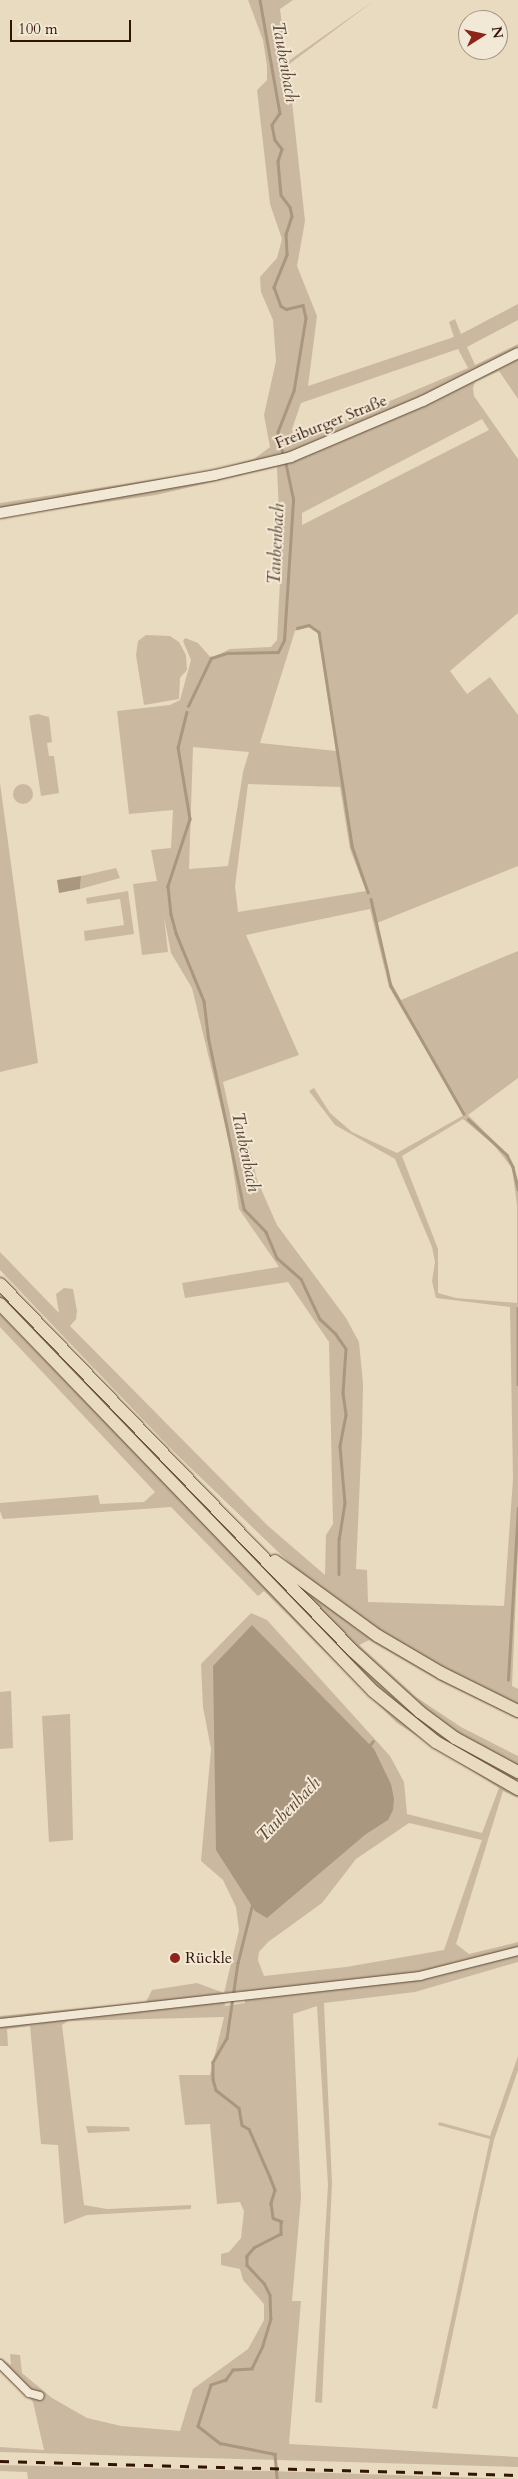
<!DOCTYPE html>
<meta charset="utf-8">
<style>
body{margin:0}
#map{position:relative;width:518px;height:2479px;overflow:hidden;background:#e9dbbf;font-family:Cardo,serif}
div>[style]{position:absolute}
.green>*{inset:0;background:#cab9a0}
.round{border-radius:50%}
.water>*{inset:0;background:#aa9780}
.stream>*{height:2.5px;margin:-1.25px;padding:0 1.25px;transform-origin:1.25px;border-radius:1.25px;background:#aa9780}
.roads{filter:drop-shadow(0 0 1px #5f4634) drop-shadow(0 0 1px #5f4634)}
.minor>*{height:8px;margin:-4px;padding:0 4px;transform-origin:4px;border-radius:4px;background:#f1e8d5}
.tertiary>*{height:10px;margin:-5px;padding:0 5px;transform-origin:5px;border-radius:5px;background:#f1e8d5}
.trunk>*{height:12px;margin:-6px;padding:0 6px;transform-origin:6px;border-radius:6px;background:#e9dbbf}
.rail>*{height:2.5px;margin-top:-1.25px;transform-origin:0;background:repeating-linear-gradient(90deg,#311406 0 9px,transparent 0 18px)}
.dots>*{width:14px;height:14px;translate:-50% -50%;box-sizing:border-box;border:2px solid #f1e8d5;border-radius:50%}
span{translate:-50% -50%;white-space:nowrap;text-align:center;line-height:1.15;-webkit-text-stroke:4px #f1e8d5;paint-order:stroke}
.street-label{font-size:16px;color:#311406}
.poi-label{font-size:16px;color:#311406}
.left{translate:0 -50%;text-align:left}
.water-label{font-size:18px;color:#614837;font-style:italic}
.north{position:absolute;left:458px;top:10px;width:50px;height:50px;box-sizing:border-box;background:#f1e8d5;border:1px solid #a49382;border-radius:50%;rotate:80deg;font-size:14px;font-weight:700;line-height:20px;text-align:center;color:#311406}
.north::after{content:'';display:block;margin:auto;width:18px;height:22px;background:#8f2418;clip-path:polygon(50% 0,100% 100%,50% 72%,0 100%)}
.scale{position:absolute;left:10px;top:20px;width:121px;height:22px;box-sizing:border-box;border:2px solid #311406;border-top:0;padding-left:6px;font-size:15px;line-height:18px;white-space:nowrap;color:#311406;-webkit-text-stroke:4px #f1e8d5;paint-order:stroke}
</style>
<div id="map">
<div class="green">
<i style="clip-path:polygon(evenodd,248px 0,293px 0,280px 9px,287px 62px,375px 0,288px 65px,305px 221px,297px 266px,317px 316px,308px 386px,454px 337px,449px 322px,455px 319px,461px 334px,518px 304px,518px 320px,467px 347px,475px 365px,518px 344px,518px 399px,499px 371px,475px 382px,473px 388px,474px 396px,518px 459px,518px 613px,450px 671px,467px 694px,490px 677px,518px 715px,518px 866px,377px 923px,386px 973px,401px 1000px,518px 951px,518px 1078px,468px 1115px,507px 1154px,518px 1180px,518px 1550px,512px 1686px,518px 1689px,518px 1719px,440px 1681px,369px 1640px,359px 1645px,416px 1697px,461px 1727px,518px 1756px,518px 1798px,503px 1791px,456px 1944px,469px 1954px,518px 1942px,518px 1962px,415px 1992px,324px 2003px,332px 2183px,322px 2403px,315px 2402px,328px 2185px,317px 2006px,293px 2014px,301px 2198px,292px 2301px,301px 2301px,289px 2444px,518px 2457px,518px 2467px,0 2452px,0 2447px,44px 2450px,33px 2402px,0 2368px,0 2358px,11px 2365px,10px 2354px,20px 2355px,22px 2373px,52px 2398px,87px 2418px,121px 2426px,180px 2431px,193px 2389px,248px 2349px,264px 2320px,264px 2304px,243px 2280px,240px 2269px,221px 2265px,221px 2254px,229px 2252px,241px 2238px,244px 2211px,240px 2202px,217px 2204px,210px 2124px,185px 2125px,181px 2093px,179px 2075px,210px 2075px,224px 2017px,68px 2021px,62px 2025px,84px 2205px,107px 2209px,191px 2205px,191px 2209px,87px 2215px,64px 2224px,58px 2145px,41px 2144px,30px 2026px,7px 2029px,8px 2046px,0 2046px,0 2016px,146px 2002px,152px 1990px,197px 1983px,224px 1993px,239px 1930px,236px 1907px,223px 1880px,201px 1861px,211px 1749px,203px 1707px,201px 1664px,251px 1613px,267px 1620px,390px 1756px,404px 1782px,407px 1814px,482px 1833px,499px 1788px,397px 1723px,264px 1591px,258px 1596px,171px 1507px,3px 1519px,0 1511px,0 1503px,98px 1495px,100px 1504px,144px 1502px,155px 1492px,0 1327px,0 1314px,176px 1495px,0 1299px,0 1291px,337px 1641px,405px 1708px,411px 1702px,289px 1579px,297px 1570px,174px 1452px,0 1270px,0 1252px,59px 1313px,56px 1294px,64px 1288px,73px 1289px,77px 1311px,76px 1319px,70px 1326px,267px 1525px,325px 1575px,326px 1535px,333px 1524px,329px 1342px,288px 1282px,185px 1298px,182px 1283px,279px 1267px,239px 1209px,229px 1141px,192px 988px,171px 953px,164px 917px,168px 952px,142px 955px,133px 884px,157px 881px,151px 850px,171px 848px,173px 810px,129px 814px,117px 711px,170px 705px,180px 700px,191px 660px,183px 641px,185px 638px,198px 643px,211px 658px,230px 649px,271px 647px,277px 640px,281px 561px,277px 467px,156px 495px,0 517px,0 503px,216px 470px,254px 459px,270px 447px,264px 415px,276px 361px,273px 320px,261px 292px,260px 277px,277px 258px,282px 239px,270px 204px,257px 90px,267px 80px,267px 66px,263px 40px,248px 0,458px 349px,468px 368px,314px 433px,294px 438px,292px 429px,301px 403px,458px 349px,248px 0,482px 419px,489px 430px,302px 525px,302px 513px,482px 419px,248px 0,308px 627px,316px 629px,319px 637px,336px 751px,260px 743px,295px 631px,308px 627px,248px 0,193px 747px,249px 752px,243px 772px,228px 866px,189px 869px,193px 747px,248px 0,248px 784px,340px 787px,350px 849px,366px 891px,238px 912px,235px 886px,248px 784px,248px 0,370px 909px,389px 987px,464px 1115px,397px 1153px,352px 1132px,330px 1113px,314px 1088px,309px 1091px,335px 1125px,395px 1159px,432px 1247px,435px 1262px,432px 1281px,436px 1298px,510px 1307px,513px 1479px,504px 1606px,368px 1602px,367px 1570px,356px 1569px,362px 1433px,363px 1384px,359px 1342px,346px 1318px,277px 1225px,257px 1180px,248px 1142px,234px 1132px,223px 1082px,299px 1055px,246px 935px,370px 909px,248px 0,463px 1119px,494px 1145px,512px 1168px,517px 1205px,517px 1303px,456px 1298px,438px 1293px,438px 1249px,402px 1156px,463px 1119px,248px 0,409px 1823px,482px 1840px,444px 1950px,346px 1967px,264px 1976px,258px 1960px,259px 1952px,268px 1942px,322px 1903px,356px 1859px,409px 1823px,248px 0,243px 1991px,245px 2003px,225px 2006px,224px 1993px,243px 1991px)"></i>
<i style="clip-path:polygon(146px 635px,170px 636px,179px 642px,186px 655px,187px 670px,180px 678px,179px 699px,144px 705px,136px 655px,138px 641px)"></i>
<i style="clip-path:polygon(38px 714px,49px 717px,52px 742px,47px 743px,49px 756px,54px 756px,59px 793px,41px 796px,29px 716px)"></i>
<i style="clip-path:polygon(0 783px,38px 1063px,0 1072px)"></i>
<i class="round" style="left:13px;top:784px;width:20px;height:20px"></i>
<i style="clip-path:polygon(116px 868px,120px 878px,80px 889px,81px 876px)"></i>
<i style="clip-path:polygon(128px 891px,134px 934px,85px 941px,84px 931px,124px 925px,120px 899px,87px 904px,86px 898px)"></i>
<i style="clip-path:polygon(11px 1691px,13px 1748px,0 1749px,0 1692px)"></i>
<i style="clip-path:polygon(70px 1714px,73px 1840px,49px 1842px,42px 1716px)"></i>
<i style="clip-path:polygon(518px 2056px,518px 2070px,494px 2140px,481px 2198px,437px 2409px,432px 2408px,490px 2139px,438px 2125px,439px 2122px,490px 2136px)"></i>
<i style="clip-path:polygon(86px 2126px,129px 2127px,130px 2131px,88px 2133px)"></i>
<i style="clip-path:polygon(0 2465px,269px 2471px,515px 2479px,28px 2479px,27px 2472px,0 2471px)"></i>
</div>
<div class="water">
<i style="clip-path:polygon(81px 876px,80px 889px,59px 893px,57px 880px)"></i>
<i style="clip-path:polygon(252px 1625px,374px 1749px,391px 1784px,394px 1799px,393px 1810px,388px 1820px,366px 1834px,267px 1918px,255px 1911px,216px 1850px,213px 1666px)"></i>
</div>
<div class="stream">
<i style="left:260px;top:0;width:115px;rotate:80deg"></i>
<i style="left:280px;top:113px;width:14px;rotate:124deg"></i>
<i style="left:272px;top:125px;width:15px;rotate:79deg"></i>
<i style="left:275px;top:140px;width:11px;rotate:52deg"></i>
<i style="left:282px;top:149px;width:13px;rotate:108deg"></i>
<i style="left:278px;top:161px;width:34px;rotate:85deg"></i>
<i style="left:281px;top:195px;width:15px;rotate:53deg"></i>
<i style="left:290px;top:207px;width:9px;rotate:77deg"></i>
<i style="left:292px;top:216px;width:19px;rotate:108deg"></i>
<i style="left:286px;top:234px;width:21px;rotate:87deg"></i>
<i style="left:287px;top:255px;width:35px;rotate:112deg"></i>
<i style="left:274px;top:287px;width:20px;rotate:70deg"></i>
<i style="left:281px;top:306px;width:6px;rotate:31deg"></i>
<i style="left:286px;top:309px;width:17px;rotate:-13deg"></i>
<i style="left:303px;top:305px;width:13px;rotate:77deg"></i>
<i style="left:306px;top:318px;width:74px;rotate:99.3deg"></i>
<i style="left:294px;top:391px;width:44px;rotate:111.3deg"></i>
<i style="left:278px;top:432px;width:26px;rotate:77deg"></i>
<i style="left:297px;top:628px;width:12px;rotate:-14deg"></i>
<i style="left:309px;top:625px;width:12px;rotate:35deg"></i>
<i style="left:319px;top:632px;width:217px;rotate:81.2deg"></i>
<i style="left:352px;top:846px;width:49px;rotate:70.8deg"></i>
<i style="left:188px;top:706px;width:53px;rotate:-64.4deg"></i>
<i style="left:211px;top:658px;width:17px;rotate:-17deg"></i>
<i style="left:227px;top:653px;width:51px;rotate:-1.1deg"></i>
<i style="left:278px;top:652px;width:13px;rotate:-63deg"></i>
<i style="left:284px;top:640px;width:141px;rotate:-86.3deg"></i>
<i style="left:293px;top:499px;width:38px;rotate:-102deg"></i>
<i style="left:187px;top:712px;width:36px;rotate:104deg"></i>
<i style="left:178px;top:747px;width:73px;rotate:80.5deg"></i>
<i style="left:190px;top:819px;width:71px;rotate:108.2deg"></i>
<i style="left:168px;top:886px;width:28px;rotate:84deg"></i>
<i style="left:171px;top:914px;width:20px;rotate:75deg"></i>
<i style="left:176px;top:933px;width:74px;rotate:67.6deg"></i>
<i style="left:204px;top:1001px;width:35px;rotate:83deg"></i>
<i style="left:208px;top:1036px;width:177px;rotate:78.2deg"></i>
<i style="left:244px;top:1209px;width:32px;rotate:46deg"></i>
<i style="left:266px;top:1232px;width:28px;rotate:67deg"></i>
<i style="left:277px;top:1258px;width:32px;rotate:41deg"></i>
<i style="left:301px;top:1279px;width:44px;rotate:64.6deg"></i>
<i style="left:320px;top:1319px;width:21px;rotate:43deg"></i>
<i style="left:335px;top:1333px;width:19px;rotate:55deg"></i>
<i style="left:346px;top:1349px;width:44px;rotate:93.9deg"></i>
<i style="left:343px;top:1393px;width:22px;rotate:82deg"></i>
<i style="left:346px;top:1415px;width:32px;rotate:101deg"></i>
<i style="left:340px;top:1446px;width:57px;rotate:85deg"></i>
<i style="left:345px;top:1503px;width:36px;rotate:99deg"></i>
<i style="left:339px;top:1539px;width:35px;rotate:90deg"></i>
<i style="left:371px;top:899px;width:89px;rotate:77.1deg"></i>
<i style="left:391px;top:986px;width:147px;rotate:60.3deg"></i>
<i style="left:468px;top:1119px;width:53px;rotate:42.7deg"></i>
<i style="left:507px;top:1155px;width:13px;rotate:63deg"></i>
<i style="left:513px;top:1167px;width:23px;rotate:77deg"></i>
<i style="left:518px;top:1308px;width:76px;rotate:90deg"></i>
<i style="left:508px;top:1680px;width:172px;rotate:-86.7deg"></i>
<i style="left:369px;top:1746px;width:6px;rotate:-51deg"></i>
<i style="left:253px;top:1903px;width:62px;rotate:104deg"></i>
<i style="left:238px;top:1963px;width:76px;rotate:98.3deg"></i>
<i style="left:227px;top:2038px;width:28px;rotate:120deg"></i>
<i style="left:213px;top:2062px;width:17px;rotate:90deg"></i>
<i style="left:213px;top:2079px;width:11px;rotate:75deg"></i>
<i style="left:216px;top:2090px;width:29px;rotate:38deg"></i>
<i style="left:239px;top:2108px;width:17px;rotate:80deg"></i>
<i style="left:242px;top:2125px;width:8px;rotate:30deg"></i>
<i style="left:249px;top:2129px;width:52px;rotate:66.4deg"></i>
<i style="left:270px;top:2177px;width:14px;rotate:69deg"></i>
<i style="left:275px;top:2190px;width:14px;rotate:107deg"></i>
<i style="left:271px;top:2203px;width:15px;rotate:82deg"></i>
<i style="left:273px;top:2218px;width:9px;rotate:21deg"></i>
<i style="left:281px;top:2221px;width:13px;rotate:90deg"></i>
<i style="left:281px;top:2234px;width:30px;rotate:153deg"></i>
<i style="left:254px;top:2248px;width:11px;rotate:131deg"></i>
<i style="left:247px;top:2256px;width:9px;rotate:90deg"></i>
<i style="left:247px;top:2265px;width:25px;rotate:47deg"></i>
<i style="left:264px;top:2283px;width:13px;rotate:63deg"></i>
<i style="left:270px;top:2295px;width:24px;rotate:88deg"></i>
<i style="left:271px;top:2319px;width:28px;rotate:107deg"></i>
<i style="left:263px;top:2346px;width:25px;rotate:116deg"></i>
<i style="left:252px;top:2369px;width:19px;rotate:177deg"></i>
<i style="left:233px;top:2370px;width:12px;rotate:125deg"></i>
<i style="left:226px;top:2380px;width:16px;rotate:162deg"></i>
<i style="left:211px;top:2385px;width:43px;rotate:107.6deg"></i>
<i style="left:198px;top:2426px;width:28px;rotate:38deg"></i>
<i style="left:220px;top:2443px;width:56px;rotate:11.3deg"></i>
<i style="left:275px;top:2454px;width:25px;rotate:85deg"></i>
</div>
<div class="roads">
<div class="minor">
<i style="left:0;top:2023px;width:423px;rotate:-6.4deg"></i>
<i style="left:420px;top:1976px;width:101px;rotate:-14.3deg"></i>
<i style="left:0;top:2364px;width:41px;rotate:45deg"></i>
<i style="left:29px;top:2393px;width:11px;rotate:15deg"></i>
</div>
<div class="tertiary">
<i style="left:0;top:513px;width:218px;rotate:-10deg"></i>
<i style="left:215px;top:475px;width:78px;rotate:-13.3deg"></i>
<i style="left:291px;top:457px;width:143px;rotate:-23deg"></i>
<i style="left:423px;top:401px;width:106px;rotate:-26.8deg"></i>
</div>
<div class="trunk">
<i style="left:0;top:1284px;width:509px;rotate:46.11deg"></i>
<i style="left:353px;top:1651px;width:91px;rotate:42.3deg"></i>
<i style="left:420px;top:1712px;width:44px;rotate:36.6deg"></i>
<i style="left:455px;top:1738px;width:72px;rotate:28.4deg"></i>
<i style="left:0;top:1304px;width:537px;rotate:46.06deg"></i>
<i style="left:373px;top:1691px;width:81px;rotate:39deg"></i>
<i style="left:436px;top:1742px;width:95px;rotate:29.8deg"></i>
<i style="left:275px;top:1561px;width:127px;rotate:36.1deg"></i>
<i style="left:378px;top:1636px;width:73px;rotate:30.4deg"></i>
<i style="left:441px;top:1673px;width:86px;rotate:26.3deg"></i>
</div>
</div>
<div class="rail">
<i style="left:0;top:2461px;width:518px;rotate:1.55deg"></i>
</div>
<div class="dots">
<i style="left:175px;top:1958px;background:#8f2418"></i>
</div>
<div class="street-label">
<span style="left:331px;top:422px;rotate:-22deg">Freiburger Straße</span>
</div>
<div class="poi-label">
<span class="left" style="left:185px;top:1958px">Rückle</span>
</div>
<div class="water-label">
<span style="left:284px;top:62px;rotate:80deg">Taubenbach</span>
<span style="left:277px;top:544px;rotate:-87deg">Taubenbach</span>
<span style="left:245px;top:1152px;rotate:78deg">Taubenbach</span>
<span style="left:289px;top:1810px;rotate:-46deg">Taubenbach</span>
</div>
<div class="north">N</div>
<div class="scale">100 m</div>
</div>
